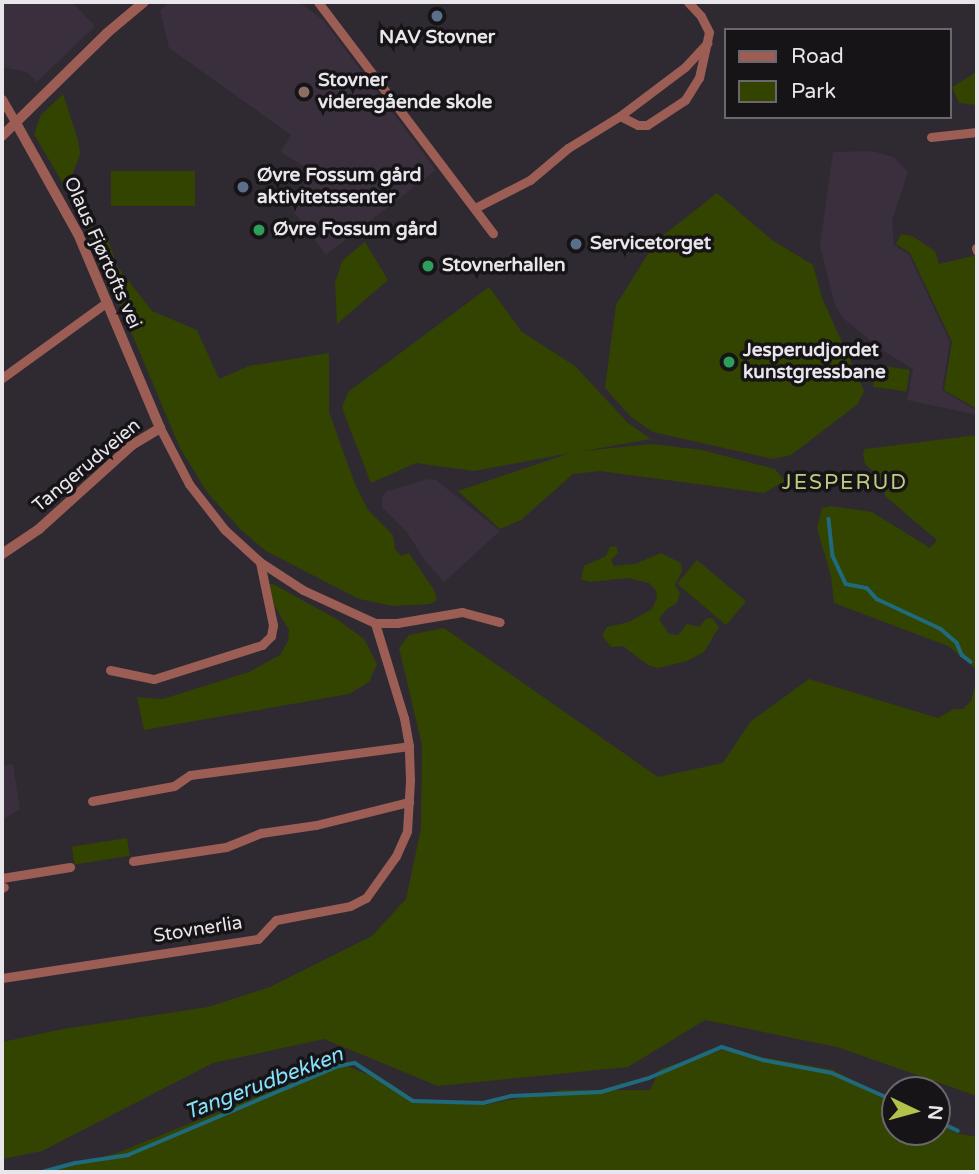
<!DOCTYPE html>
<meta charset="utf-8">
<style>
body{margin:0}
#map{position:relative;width:979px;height:1174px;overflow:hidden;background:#2f2a32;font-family:"Varela Round",sans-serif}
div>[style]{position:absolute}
.education>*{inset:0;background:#3a2f3d}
.green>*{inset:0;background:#334300;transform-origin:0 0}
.stream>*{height:3.5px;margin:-1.75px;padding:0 1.75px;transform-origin:1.75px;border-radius:1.75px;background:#206a7d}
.minor>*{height:9px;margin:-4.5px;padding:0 4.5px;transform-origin:4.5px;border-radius:4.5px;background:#9c5d55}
.tertiary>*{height:10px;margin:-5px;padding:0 5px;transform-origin:5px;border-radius:5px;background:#9c5d55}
.dots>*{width:19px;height:19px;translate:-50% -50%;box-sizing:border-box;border:4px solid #161417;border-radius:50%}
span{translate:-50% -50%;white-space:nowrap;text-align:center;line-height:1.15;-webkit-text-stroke:7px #161417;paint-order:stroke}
.poi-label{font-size:19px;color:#e9e6eb;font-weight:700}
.left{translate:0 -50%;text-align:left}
.street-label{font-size:19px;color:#e9e6eb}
.neighbourhood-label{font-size:21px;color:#bfcc80;letter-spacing:2px}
.water-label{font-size:21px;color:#86e2fb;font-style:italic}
.frame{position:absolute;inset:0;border:4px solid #e9e6eb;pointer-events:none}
.legend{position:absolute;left:724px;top:28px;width:228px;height:91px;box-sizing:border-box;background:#161417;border:2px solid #6a686c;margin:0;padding:9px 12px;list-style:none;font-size:21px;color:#e9e6eb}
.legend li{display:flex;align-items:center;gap:14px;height:35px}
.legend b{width:35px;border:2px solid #6a686c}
.north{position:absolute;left:881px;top:1076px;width:70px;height:70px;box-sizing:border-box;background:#161417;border:2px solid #6a686c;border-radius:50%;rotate:95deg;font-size:19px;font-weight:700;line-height:28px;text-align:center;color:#e9e6eb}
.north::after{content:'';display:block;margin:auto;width:24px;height:32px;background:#b3c24b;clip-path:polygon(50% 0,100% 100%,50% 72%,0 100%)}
</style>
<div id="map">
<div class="education">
<i style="clip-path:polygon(2px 2px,72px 2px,95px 26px,37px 82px,27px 72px,2px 67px)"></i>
<i style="clip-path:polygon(170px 2px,299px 2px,323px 20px,436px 170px,326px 255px,286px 201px,317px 174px,281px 152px,291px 135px,169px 48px,160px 10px)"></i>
<i style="clip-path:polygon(872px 151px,894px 157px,908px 172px,892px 220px,894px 245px,909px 255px,950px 342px,942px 390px,977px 411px,977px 415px,907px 400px,913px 369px,885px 352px,843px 318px,835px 305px,820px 246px,833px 152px)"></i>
<i style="clip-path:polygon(428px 479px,436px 480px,500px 531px,444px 582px,424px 559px,407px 532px,382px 507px,382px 497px,387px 491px)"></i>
<i style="clip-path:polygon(13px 764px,20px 809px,2px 820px,2px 766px)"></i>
</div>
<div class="green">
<i style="clip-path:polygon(977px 72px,977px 105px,959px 103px,952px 87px)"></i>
<i style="clip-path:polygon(63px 94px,78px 140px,80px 154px,72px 176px,62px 182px,34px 134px,41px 115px)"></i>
<i style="left:111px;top:171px;width:84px;height:35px"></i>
<i style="clip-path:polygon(717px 193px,772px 240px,813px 265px,822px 298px,864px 391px,858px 404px,791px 455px,773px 459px,653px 432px,631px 417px,605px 388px,616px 305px,656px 241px)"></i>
<i style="clip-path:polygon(87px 227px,104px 228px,117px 266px,152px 311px,197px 330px,219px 379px,249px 366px,329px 353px,329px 412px,355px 484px,368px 510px,393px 535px,395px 549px,401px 556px,409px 553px,434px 590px,437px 600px,430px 604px,393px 606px,359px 599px,266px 551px,241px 530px,207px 492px,180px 448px)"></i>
<i style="clip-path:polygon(901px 234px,912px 236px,935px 251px,939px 264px,977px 255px,977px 409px,944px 390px,952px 342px,910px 253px,896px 244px)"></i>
<i style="clip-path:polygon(365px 242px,388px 280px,337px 324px,335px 283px,342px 261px)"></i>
<i style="clip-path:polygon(489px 287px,522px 332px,575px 366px,628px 423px,651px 439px,583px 451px,652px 444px,702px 450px,775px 469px,785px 481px,764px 493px,600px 471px,573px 474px,521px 520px,500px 529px,458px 491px,570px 453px,474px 471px,416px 463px,371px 483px,342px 408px,348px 392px)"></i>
<i style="left:876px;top:365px;width:34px;height:22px;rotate:8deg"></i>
<i style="clip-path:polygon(977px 435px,977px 670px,948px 646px,834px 603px,831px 576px,817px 528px,822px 508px,830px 506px,872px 512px,930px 548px,937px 540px,885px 496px,885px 482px,865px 464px,863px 454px,865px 449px)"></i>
<i style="clip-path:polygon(616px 546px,618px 553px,611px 560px,614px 566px,635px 564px,661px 553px,681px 563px,682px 571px,675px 585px,680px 593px,677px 603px,667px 609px,659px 619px,669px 634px,678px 635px,687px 624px,699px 627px,706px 619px,712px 618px,719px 627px,704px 652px,687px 661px,658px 668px,648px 665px,623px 646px,611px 647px,602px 635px,607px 627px,629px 622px,652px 609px,657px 598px,656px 590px,649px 583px,628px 578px,589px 582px,581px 579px,584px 566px,606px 556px,610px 547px)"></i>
<i style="left:697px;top:560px;width:64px;height:31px;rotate:40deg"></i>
<i style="clip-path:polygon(268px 584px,273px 584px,338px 620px,364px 639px,377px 664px,369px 682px,349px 694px,144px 730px,137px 697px,163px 699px,249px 672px,280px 655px,288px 641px,289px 630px,274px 605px)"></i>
<i style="clip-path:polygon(444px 628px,658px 777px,723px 763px,750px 722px,809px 679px,938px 718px,954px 709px,963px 709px,971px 701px,977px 679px,977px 1096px,837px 1047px,705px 1020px,628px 1067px,438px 1086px,324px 1039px,213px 1063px,42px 1151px,2px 1159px,2px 1042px,63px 1029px,208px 1007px,270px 987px,372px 936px,406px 899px,421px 828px,422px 745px,399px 648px,409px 635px)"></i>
<i style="left:127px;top:838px;width:18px;height:56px;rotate:81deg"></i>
<i style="clip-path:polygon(723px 1050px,833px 1070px,895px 1102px,895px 1132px,937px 1132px,937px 1123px,956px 1133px,977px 1137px,977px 1172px,51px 1172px,117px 1153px,339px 1063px,392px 1084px,417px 1102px,483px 1105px,562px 1090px,650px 1090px,660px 1069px)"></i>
</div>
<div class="stream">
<i style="left:829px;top:519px;width:37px;rotate:84deg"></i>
<i style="left:833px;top:556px;width:31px;rotate:65deg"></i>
<i style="left:846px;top:584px;width:21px;rotate:11deg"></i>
<i style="left:867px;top:588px;width:15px;rotate:48deg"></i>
<i style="left:877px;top:599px;width:71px;rotate:25.1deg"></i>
<i style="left:941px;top:629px;width:21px;rotate:41deg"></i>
<i style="left:957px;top:643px;width:13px;rotate:67deg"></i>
<i style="left:962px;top:655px;width:11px;rotate:38deg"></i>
<i style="left:937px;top:1121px;width:23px;rotate:25deg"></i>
<i style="left:42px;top:1172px;width:35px;rotate:-15deg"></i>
<i style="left:76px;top:1163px;width:53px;rotate:-8.7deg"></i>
<i style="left:128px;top:1155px;width:229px;rotate:-22.9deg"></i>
<i style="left:339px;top:1066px;width:16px;rotate:-11deg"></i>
<i style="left:355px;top:1063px;width:69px;rotate:33.2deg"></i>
<i style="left:413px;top:1101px;width:70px;rotate:1.6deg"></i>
<i style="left:483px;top:1103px;width:29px;rotate:-14deg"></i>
<i style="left:511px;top:1096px;width:90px;rotate:-2.5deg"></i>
<i style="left:601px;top:1092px;width:50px;rotate:-16.3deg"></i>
<i style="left:649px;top:1078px;width:79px;rotate:-23deg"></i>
<i style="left:722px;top:1047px;width:43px;rotate:17.6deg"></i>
<i style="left:763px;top:1060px;width:70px;rotate:10.7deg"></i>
<i style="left:832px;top:1073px;width:69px;rotate:24deg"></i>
</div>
<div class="minor">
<i style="left:318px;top:2px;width:290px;rotate:52.9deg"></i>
<i style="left:2px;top:99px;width:28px;rotate:60deg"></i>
<i style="left:620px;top:116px;width:81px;rotate:-37deg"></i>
<i style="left:685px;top:67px;width:33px;rotate:-47deg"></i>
<i style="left:931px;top:137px;width:46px;rotate:-6.2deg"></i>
<i style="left:475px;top:208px;width:62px;rotate:-27deg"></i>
<i style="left:530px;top:180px;width:50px;rotate:-40.1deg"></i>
<i style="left:568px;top:148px;width:61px;rotate:-31.6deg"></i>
<i style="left:620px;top:116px;width:20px;rotate:27deg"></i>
<i style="left:638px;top:125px;width:9px"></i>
<i style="left:647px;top:125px;width:45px;rotate:-33.3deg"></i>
<i style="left:685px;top:100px;width:26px;rotate:-58deg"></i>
<i style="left:699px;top:78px;width:47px;rotate:-77.7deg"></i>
<i style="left:709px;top:32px;width:18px;rotate:-117deg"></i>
<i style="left:701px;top:16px;width:19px;rotate:-133deg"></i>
<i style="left:976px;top:248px;width:3px;rotate:72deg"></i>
<i style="left:2px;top:378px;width:130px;rotate:-35.9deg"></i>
<i style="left:160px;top:428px;width:63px;rotate:62.6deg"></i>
<i style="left:189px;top:484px;width:58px;rotate:52deg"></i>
<i style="left:225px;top:530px;width:47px;rotate:42.4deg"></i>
<i style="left:260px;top:562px;width:51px;rotate:33.1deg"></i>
<i style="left:303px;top:590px;width:79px;rotate:24.6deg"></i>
<i style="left:375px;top:623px;width:22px"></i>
<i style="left:397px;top:623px;width:66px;rotate:-9.6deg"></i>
<i style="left:462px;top:612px;width:39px;rotate:15deg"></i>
<i style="left:110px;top:670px;width:45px;rotate:11.6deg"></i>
<i style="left:154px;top:679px;width:113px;rotate:-17.5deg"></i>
<i style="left:262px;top:645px;width:13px;rotate:-45deg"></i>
<i style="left:271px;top:636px;width:11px;rotate:-80deg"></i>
<i style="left:273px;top:625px;width:64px;rotate:-101.7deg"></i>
<i style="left:92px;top:801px;width:83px;rotate:-10.4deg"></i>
<i style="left:174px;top:786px;width:19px;rotate:-35deg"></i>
<i style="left:190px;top:775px;width:221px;rotate:-7.5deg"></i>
<i style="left:133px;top:861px;width:94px;rotate:-8.6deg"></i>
<i style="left:226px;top:847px;width:38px;rotate:-22deg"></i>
<i style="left:261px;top:833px;width:56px;rotate:-8.3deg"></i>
<i style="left:316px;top:825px;width:96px;rotate:-13.9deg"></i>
<i style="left:2px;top:878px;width:69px;rotate:-9.2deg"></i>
<i style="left:2px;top:888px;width:2px;rotate:-27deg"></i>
<i style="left:2px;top:978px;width:259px;rotate:-8.7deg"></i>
<i style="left:258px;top:939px;width:26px;rotate:-47deg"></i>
<i style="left:276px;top:920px;width:75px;rotate:-10.7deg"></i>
<i style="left:350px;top:906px;width:18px;rotate:-27deg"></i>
<i style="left:366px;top:898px;width:52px;rotate:-54.5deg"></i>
<i style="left:396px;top:856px;width:27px;rotate:-66deg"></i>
<i style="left:407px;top:831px;width:51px;rotate:-86.6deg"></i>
<i style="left:410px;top:780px;width:34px;rotate:-92deg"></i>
<i style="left:409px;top:746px;width:28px;rotate:-100deg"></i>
<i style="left:404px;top:718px;width:99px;rotate:-107deg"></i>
</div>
<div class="tertiary">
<i style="left:2px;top:136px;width:147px;rotate:-44.4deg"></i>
<i style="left:107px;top:33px;width:48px;rotate:-40deg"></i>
<i style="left:2px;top:554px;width:45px;rotate:-34deg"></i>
<i style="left:39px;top:529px;width:125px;rotate:-42.1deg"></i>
<i style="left:132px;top:445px;width:33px;rotate:-31deg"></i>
<i style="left:160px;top:428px;width:211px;rotate:-112.9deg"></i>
<i style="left:78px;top:234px;width:127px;rotate:-119.2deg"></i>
</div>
<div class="dots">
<i style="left:437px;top:16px;background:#5c6f8a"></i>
<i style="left:304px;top:92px;background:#8d6e63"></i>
<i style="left:243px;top:187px;background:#5c6f8a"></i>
<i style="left:259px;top:230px;background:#2e9e5b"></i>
<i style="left:576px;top:244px;background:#5c6f8a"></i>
<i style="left:428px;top:266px;background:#2e9e5b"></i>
<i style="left:729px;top:362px;background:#2e9e5b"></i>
</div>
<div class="poi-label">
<span style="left:437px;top:38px">NAV Stovner</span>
<span class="left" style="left:318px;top:92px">Stovner<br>videregående skole</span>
<span class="left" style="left:257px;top:187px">Øvre Fossum gård<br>aktivitetssenter</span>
<span class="left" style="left:273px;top:230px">Øvre Fossum gård</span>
<span class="left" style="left:590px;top:244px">Servicetorget</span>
<span class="left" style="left:442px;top:266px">Stovnerhallen</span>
<span class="left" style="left:743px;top:362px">Jesperudjordet<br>kunstgressbane</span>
</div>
<div class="street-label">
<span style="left:102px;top:253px;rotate:66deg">Olaus Fjørtofts vei</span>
<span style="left:87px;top:466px;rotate:-40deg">Tangerudveien</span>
<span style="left:198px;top:930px;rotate:-9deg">Stovnerlia</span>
</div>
<div class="neighbourhood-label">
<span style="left:845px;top:483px">JESPERUD</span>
</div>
<div class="water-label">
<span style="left:264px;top:1084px;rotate:-21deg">Tangerudbekken</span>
</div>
<div class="frame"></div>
<ul class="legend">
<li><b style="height:9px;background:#9c5d55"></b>Road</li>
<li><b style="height:19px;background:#334300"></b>Park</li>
</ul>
<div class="north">N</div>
</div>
